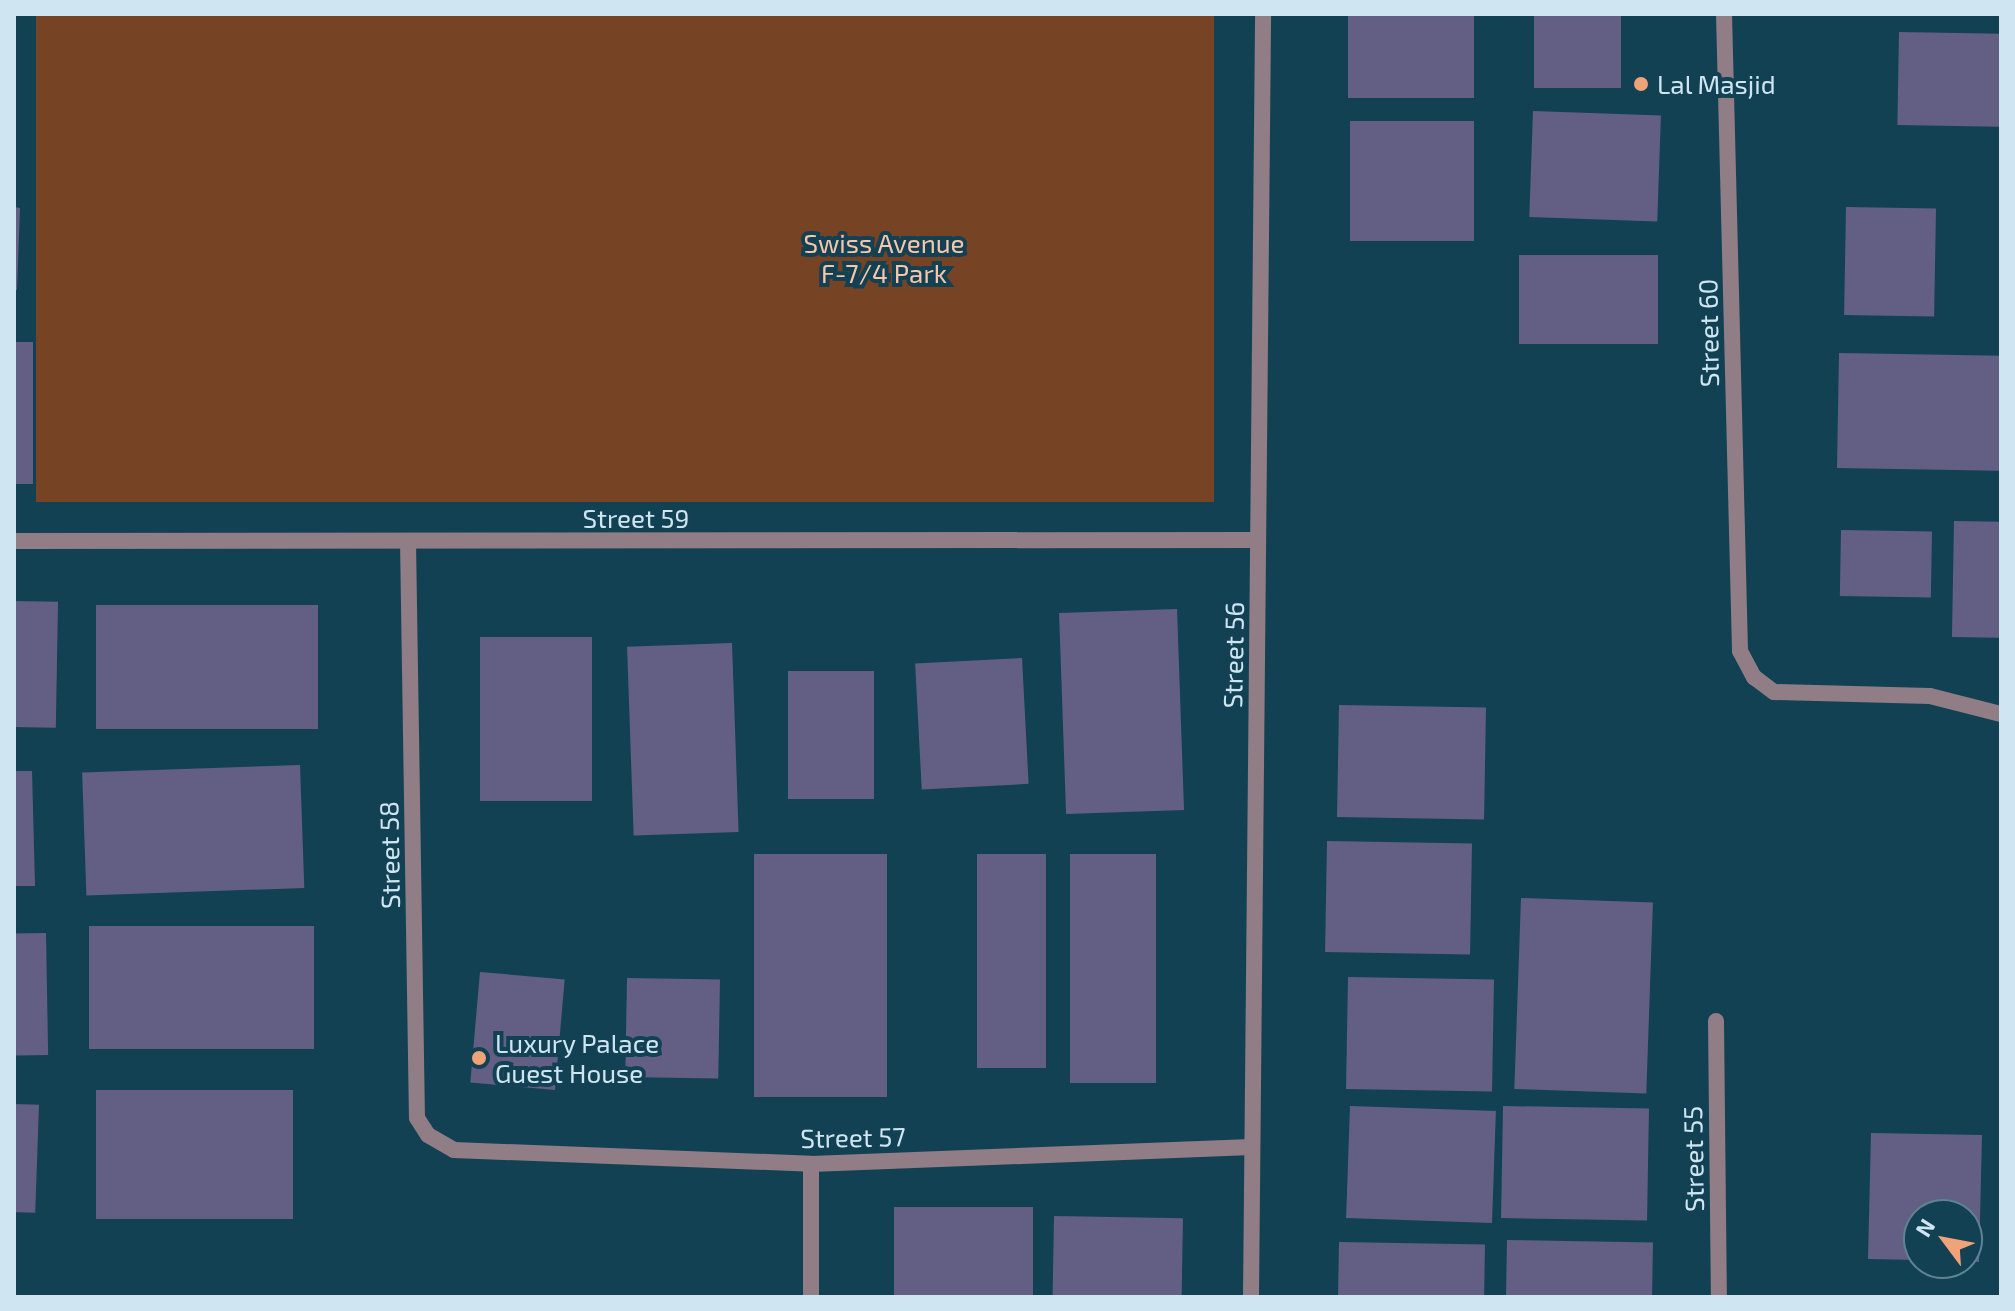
<!DOCTYPE html>
<style>
body{margin:0}
#map{position:relative;width:2015px;height:1311px;overflow:hidden;background:#134154;font-family:"Exo 2",sans-serif}
div>[style]{position:absolute}
.green>*{inset:0;background:#774325;transform-origin:0 0}
.building>*{inset:0;background:#635f84;transform-origin:0 0}
.minor>*{height:16px;margin:-8px;padding:0 8px;transform-origin:8px;border-radius:8px;background:#907d85}
.dots>*{width:22px;height:22px;translate:-50% -50%;box-sizing:border-box;border:4px solid #134154;border-radius:50%}
span{translate:-50% -50%;white-space:nowrap;text-align:center;line-height:1.15;-webkit-text-stroke:8px #134154;paint-order:stroke}
.poi-label{font-size:26px;color:#cfe6f2}
.left{translate:0 -50%;text-align:left}
.park-label{font-size:26px;color:#fac6aa}
.street-label{font-size:26px;color:#cfe6f2}
.frame{position:absolute;inset:0;border:16px solid #cfe6f2;pointer-events:none}
.north{position:absolute;left:1903px;top:1199px;width:80px;height:80px;box-sizing:border-box;background:#134154;border:2px solid #5e8393;border-radius:50%;rotate:302deg;font-size:22px;font-weight:700;line-height:32px;text-align:center;color:#cfe6f2}
.north::after{content:'';display:block;margin:auto;width:28px;height:36px;background:#f0a278;clip-path:polygon(50% 0,100% 100%,50% 72%,0 100%)}
</style>
<div id="map">
<div class="green">
<i style="left:36px;top:14px;width:1178px;height:488px"></i>
</div>
<div class="building">
<i style="left:1348px;top:14px;width:126px;height:84px"></i>
<i style="left:1534px;top:14px;width:87px;height:74px"></i>
<i style="left:1899px;top:32px;width:102px;height:93px;rotate:1deg"></i>
<i style="left:1533px;top:111px;width:128px;height:106px;rotate:2deg"></i>
<i style="left:1350px;top:121px;width:124px;height:120px"></i>
<i style="clip-path:polygon(14px 207px,20px 208px,17px 290px,14px 290px)"></i>
<i style="left:1846px;top:207px;width:90px;height:108px;rotate:1deg"></i>
<i style="left:1519px;top:255px;width:139px;height:89px"></i>
<i style="left:14px;top:342px;width:19px;height:142px"></i>
<i style="left:1839px;top:353px;width:162px;height:115px;rotate:1deg"></i>
<i style="left:1954px;top:521px;width:47px;height:116px;rotate:1deg"></i>
<i style="left:1841px;top:530px;width:91px;height:66px;rotate:1deg"></i>
<i style="left:14px;top:601px;width:44px;height:126px;rotate:1deg"></i>
<i style="left:318px;top:605px;width:124px;height:222px;rotate:90deg"></i>
<i style="left:1177px;top:609px;width:201px;height:118px;rotate:88deg"></i>
<i style="left:592px;top:637px;width:164px;height:112px;rotate:90deg"></i>
<i style="left:732px;top:643px;width:189px;height:105px;rotate:88deg"></i>
<i style="left:1022px;top:658px;width:126px;height:107px;rotate:87deg"></i>
<i style="left:788px;top:671px;width:86px;height:128px"></i>
<i style="left:1339px;top:705px;width:147px;height:112px;rotate:1deg"></i>
<i style="left:300px;top:765px;width:123px;height:218px;rotate:88deg"></i>
<i style="clip-path:polygon(14px 771px,32px 771px,35px 886px,14px 886px)"></i>
<i style="left:1327px;top:841px;width:145px;height:111px;rotate:1deg"></i>
<i style="left:887px;top:854px;width:243px;height:133px;rotate:90deg"></i>
<i style="left:977px;top:854px;width:69px;height:214px"></i>
<i style="left:1156px;top:854px;width:229px;height:86px;rotate:90deg"></i>
<i style="left:1521px;top:898px;width:132px;height:191px;rotate:2deg"></i>
<i style="left:314px;top:926px;width:123px;height:225px;rotate:90deg"></i>
<i style="left:46px;top:933px;width:122px;height:32px;rotate:89deg"></i>
<i style="left:480px;top:972px;width:85px;height:111px;rotate:5deg"></i>
<i style="left:1348px;top:977px;width:146px;height:112px;rotate:1deg"></i>
<i style="left:627px;top:978px;width:93px;height:99px;rotate:1deg"></i>
<i style="left:293px;top:1090px;width:129px;height:197px;rotate:90deg"></i>
<i style="left:14px;top:1104px;width:25px;height:108px;rotate:2deg"></i>
<i style="left:1350px;top:1106px;width:146px;height:112px;rotate:2deg"></i>
<i style="left:1503px;top:1106px;width:146px;height:112px;rotate:1deg"></i>
<i style="clip-path:polygon(1871px 1133px,1982px 1135px,1979px 1262px,1967px 1261px,1967px 1215px,1919px 1215px,1919px 1260px,1868px 1259px)"></i>
<i style="left:894px;top:1207px;width:139px;height:90px"></i>
<i style="left:1054px;top:1216px;width:129px;height:81px;rotate:1deg"></i>
<i style="left:1507px;top:1240px;width:146px;height:57px;rotate:1deg"></i>
<i style="left:1339px;top:1242px;width:146px;height:55px;rotate:1deg"></i>
</div>
<div class="minor">
<i style="left:1724px;top:14px;width:637px;rotate:88.56deg"></i>
<i style="left:1740px;top:651px;width:30px;rotate:62deg"></i>
<i style="left:1754px;top:677px;width:25px;rotate:37deg"></i>
<i style="left:1774px;top:692px;width:156px;rotate:1.5deg"></i>
<i style="left:1930px;top:696px;width:73px;rotate:14.2deg"></i>
<i style="left:14px;top:541px;width:1244px;rotate:-0.05deg"></i>
<i style="left:408px;top:541px;width:577px;rotate:89.11deg"></i>
<i style="left:417px;top:1118px;width:20px;rotate:57deg"></i>
<i style="left:428px;top:1135px;width:30px;rotate:30deg"></i>
<i style="left:454px;top:1150px;width:357px;rotate:2.2deg"></i>
<i style="left:811px;top:1164px;width:441px;rotate:-2.2deg"></i>
<i style="left:1716px;top:1021px;width:276px;rotate:89.4deg"></i>
<i style="left:811px;top:1297px;width:133px;rotate:-90deg"></i>
<i style="left:1251px;top:1297px;width:1283px;rotate:-89.46deg"></i>
</div>
<div class="dots">
<i style="left:1641px;top:84px;background:#f0a278"></i>
<i style="left:479px;top:1058px;background:#f0a278"></i>
</div>
<div class="poi-label">
<span class="left" style="left:1657px;top:84px">Lal Masjid</span>
<span class="left" style="left:495px;top:1058px">Luxury Palace<br>Guest House</span>
</div>
<div class="park-label">
<span style="left:884px;top:258px">Swiss Avenue<br>F-7/4 Park</span>
</div>
<div class="street-label">
<span style="left:1708px;top:333px;rotate:-91deg">Street 60</span>
<span style="left:636px;top:518px">Street 59</span>
<span style="left:1233px;top:655px;rotate:-89deg">Street 56</span>
<span style="left:389px;top:855px;rotate:-91deg">Street 58</span>
<span style="left:853px;top:1137px;rotate:-1deg">Street 57</span>
<span style="left:1693px;top:1159px;rotate:-91deg">Street 55</span>
</div>
<div class="frame"></div>
<div class="north">N</div>
</div>
